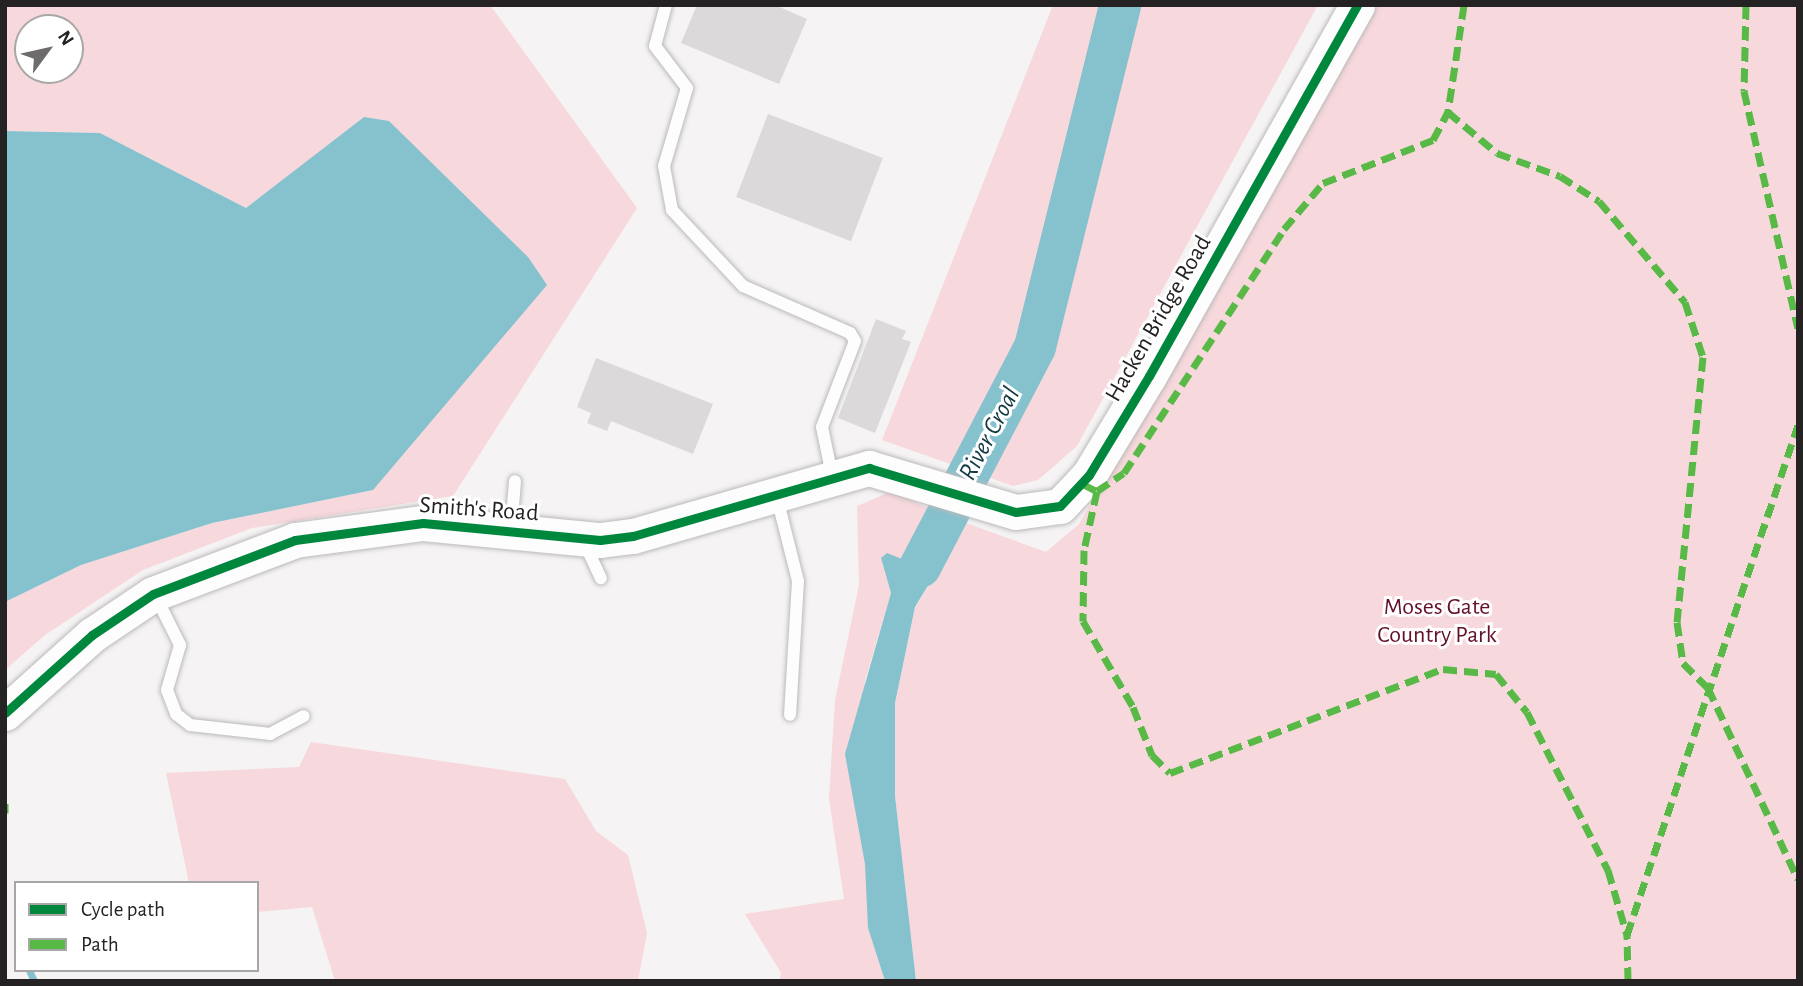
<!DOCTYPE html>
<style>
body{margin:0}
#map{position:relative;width:1803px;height:986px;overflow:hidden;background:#f5f3f4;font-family:"Alegreya Sans",sans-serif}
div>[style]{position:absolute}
.green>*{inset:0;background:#f7d8dc}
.water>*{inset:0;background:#86c1ce}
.stream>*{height:7px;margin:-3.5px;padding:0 3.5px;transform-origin:3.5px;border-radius:3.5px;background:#86c1ce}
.river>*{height:42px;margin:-21px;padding:0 21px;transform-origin:21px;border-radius:21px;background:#86c1ce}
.building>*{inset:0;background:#dbd9da;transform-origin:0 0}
.roads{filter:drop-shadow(0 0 2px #bbb9b9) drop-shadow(0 0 2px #bbb9b9)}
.lane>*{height:12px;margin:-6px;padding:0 6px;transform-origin:6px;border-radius:6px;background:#fefdfd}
.secondary>*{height:35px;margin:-17.5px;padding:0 17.5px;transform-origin:17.5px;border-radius:17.5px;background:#fefdfd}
.quiet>*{height:7px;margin-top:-3.5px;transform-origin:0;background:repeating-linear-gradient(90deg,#58b947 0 14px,transparent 0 21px)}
.cycleway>*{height:9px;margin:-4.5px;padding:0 4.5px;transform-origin:4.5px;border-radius:4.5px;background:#00873e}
span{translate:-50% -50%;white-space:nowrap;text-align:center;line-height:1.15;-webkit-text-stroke:6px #fff;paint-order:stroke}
.street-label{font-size:24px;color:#242223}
.park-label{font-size:24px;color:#620f28}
.water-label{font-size:26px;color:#123a42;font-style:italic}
.frame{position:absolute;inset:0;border:7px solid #242223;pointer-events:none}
.legend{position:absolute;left:14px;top:881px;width:245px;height:91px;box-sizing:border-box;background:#fff;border:2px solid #a7a7a7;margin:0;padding:9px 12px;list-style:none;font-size:21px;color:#242223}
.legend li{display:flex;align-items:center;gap:14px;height:35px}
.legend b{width:35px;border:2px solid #a7a7a7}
.north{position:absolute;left:14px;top:14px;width:70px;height:70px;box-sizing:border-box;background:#fff;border:2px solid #a7a7a7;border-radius:50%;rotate:57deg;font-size:19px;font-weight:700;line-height:28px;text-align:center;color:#242223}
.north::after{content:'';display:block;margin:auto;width:24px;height:32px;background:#6d6b6c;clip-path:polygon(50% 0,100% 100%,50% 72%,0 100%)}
</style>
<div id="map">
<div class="green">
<i style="clip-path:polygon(evenodd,5px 5px,490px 5px,637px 208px,453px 496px,252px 528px,143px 570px,45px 635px,5px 670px,5px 602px,81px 565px,212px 523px,373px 490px,364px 117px,246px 208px,100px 133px,5px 131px,5px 5px,28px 28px,70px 28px,70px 70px,28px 70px,28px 28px)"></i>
<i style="clip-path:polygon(1053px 5px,1318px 5px,1077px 446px,1038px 480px,1013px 486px,882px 440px)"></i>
<i style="clip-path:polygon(1377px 5px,1798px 5px,1798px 981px,916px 981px,895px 796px,895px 703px,915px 608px,966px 523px,1046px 552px,1079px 524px)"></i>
<i style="clip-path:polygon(892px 491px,929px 509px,902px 559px,881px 558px,891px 593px,865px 681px,868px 928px,885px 981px,779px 981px,781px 973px,745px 914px,844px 899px,829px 799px,835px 700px,859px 585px,857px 506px)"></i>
<i style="clip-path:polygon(311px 742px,565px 779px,596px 831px,628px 855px,647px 933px,638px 981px,335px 981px,312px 907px,257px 912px,257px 883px,189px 883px,166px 773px,299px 767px)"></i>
</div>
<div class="water">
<i style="clip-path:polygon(364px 117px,389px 121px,528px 257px,547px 285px,373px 490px,212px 523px,81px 565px,5px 602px,5px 131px,100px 133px,246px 208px)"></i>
<i style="clip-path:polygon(929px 509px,966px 523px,915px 607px,895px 703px,895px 796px,916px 981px,885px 981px,868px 928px,865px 864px,845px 754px,891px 593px,881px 558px,887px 553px,902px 559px)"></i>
</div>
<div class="stream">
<i style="left:29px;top:970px;width:12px;rotate:66deg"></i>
</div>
<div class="river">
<i style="left:920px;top:567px;width:248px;rotate:-62.4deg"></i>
<i style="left:1035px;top:347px;width:352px;rotate:-76deg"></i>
</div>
<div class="building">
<i style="clip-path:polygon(697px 5px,775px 5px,807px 19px,779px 84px,681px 43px)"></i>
<i style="left:768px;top:114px;width:123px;height:89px;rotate:21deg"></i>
<i style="clip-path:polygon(876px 319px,906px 331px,902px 339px,911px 342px,875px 433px,838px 418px)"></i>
<i style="clip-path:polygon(596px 358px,713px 404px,693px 454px,611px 421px,607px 431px,587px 423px,591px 413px,577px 407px)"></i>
</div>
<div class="roads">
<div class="lane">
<i style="left:666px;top:5px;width:42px;rotate:105deg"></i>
<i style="left:655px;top:46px;width:53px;rotate:52.7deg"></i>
<i style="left:687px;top:88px;width:81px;rotate:106.4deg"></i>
<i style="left:664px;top:166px;width:45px;rotate:79.7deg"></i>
<i style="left:672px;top:210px;width:104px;rotate:46.9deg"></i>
<i style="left:743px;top:286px;width:117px;rotate:23.7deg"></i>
<i style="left:850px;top:333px;width:9px;rotate:58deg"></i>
<i style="left:855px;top:341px;width:92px;rotate:111deg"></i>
<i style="left:822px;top:427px;width:49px;rotate:78.2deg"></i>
<i style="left:777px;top:498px;width:86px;rotate:75.8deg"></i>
<i style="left:798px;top:581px;width:134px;rotate:93.4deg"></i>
<i style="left:511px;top:529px;width:48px;rotate:-85.2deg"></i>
<i style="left:584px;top:542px;width:40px;rotate:65deg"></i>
<i style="left:156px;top:597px;width:54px;rotate:63.4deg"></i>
<i style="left:180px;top:645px;width:47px;rotate:106.1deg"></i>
<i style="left:167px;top:690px;width:26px;rotate:69deg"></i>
<i style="left:176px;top:714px;width:18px;rotate:38deg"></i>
<i style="left:190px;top:725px;width:81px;rotate:6.4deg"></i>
<i style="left:270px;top:734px;width:38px;rotate:-28deg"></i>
</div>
<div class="secondary">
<i style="left:5px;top:713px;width:117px;rotate:-41.9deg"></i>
<i style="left:92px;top:635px;width:73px;rotate:-33.9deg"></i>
<i style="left:153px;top:594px;width:152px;rotate:-20.8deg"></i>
<i style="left:295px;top:540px;width:129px;rotate:-7.6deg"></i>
<i style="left:423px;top:523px;width:178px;rotate:5.5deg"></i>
<i style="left:600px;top:540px;width:33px;rotate:-7deg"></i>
<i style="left:633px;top:536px;width:246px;rotate:-16.1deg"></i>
<i style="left:869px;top:468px;width:153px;rotate:16.7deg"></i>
<i style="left:1016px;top:512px;width:44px;rotate:-7.8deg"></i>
<i style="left:1060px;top:506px;width:42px;rotate:-46.9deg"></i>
<i style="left:1089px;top:475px;width:116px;rotate:-58.8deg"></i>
<i style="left:1149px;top:376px;width:425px;rotate:-60.7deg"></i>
</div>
</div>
<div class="quiet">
<i style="left:1464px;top:5px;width:108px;rotate:98.5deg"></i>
<i style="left:1448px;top:112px;width:64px;rotate:39.9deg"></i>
<i style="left:1497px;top:153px;width:67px;rotate:20.1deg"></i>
<i style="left:1560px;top:176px;width:46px;rotate:32.7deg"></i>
<i style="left:1599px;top:201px;width:133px;rotate:49.6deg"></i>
<i style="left:1685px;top:302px;width:58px;rotate:71.9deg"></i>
<i style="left:1703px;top:357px;width:266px;rotate:95.6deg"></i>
<i style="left:1677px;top:622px;width:41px;rotate:81.7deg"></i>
<i style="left:1683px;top:663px;width:35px;rotate:45deg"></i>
<i style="left:1708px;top:688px;width:211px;rotate:64.8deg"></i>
<i style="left:1746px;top:5px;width:86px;rotate:91.3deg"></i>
<i style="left:1744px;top:91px;width:243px;rotate:77.2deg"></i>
<i style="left:1083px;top:484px;width:16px;rotate:27deg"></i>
<i style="left:1097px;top:491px;width:60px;rotate:102.4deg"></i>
<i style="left:1084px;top:550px;width:71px;rotate:90.8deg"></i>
<i style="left:1083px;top:621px;width:99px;rotate:59.8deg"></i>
<i style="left:1133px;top:707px;width:52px;rotate:68.4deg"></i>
<i style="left:1152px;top:755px;width:25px;rotate:45deg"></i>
<i style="left:1170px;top:773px;width:292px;rotate:-20.9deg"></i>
<i style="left:1443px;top:669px;width:53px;rotate:5.4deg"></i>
<i style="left:1496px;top:674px;width:49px;rotate:50.8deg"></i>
<i style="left:1527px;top:712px;width:178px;rotate:62.9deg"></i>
<i style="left:1608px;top:870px;width:68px;rotate:73.7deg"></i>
<i style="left:1097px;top:491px;width:32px;rotate:-34deg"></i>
<i style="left:1124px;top:473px;width:292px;rotate:-56.7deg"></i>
<i style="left:1284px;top:229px;width:60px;rotate:-49.7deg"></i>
<i style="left:1323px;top:183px;width:118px;rotate:-21.4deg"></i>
<i style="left:1433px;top:140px;width:32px;rotate:-62deg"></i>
<i style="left:5px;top:803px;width:10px;rotate:90deg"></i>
<i style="left:1628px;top:981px;width:46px;rotate:-91.2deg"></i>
<i style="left:1627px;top:935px;width:538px;rotate:-71.46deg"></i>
</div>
<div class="cycleway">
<i style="left:5px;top:713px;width:117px;rotate:-41.9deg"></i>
<i style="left:92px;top:635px;width:73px;rotate:-33.9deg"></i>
<i style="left:153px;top:594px;width:152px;rotate:-20.8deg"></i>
<i style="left:295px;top:540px;width:129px;rotate:-7.6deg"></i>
<i style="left:423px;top:523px;width:178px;rotate:5.5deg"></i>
<i style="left:600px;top:540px;width:33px;rotate:-7deg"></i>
<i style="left:633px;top:536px;width:246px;rotate:-16.1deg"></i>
<i style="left:869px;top:468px;width:153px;rotate:16.7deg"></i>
<i style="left:1016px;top:512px;width:44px;rotate:-7.8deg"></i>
<i style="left:1060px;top:506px;width:42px;rotate:-46.9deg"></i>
<i style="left:1089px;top:475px;width:116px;rotate:-58.8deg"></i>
<i style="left:1149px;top:376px;width:425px;rotate:-60.7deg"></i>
</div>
<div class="street-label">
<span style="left:1159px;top:319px;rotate:-60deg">Hacken Bridge Road</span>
<span style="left:479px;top:510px;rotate:4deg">Smith's Road</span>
</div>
<div class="park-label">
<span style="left:1437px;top:622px">Moses Gate<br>Country Park</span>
</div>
<div class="water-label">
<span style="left:990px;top:434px;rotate:-62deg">River Croal</span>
</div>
<div class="frame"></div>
<ul class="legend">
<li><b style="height:9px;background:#00873e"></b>Cycle path</li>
<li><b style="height:9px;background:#58b947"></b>Path</li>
</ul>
<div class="north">N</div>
</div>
